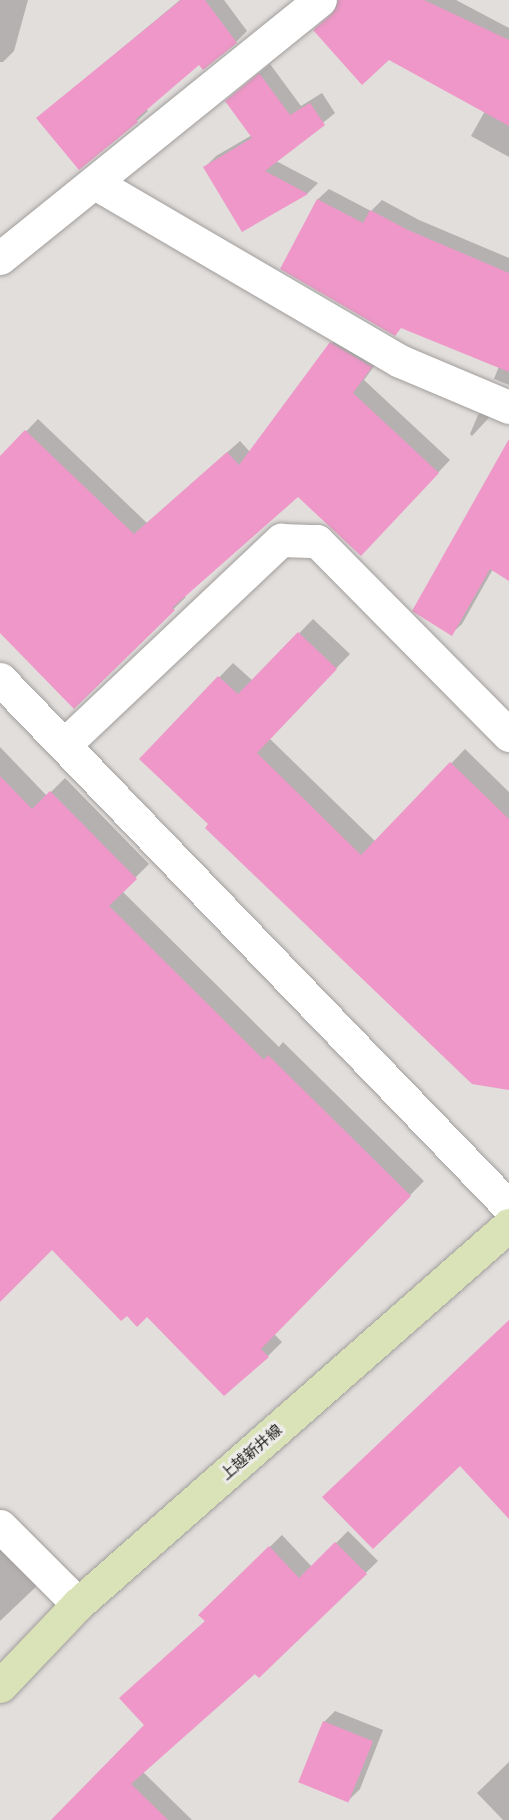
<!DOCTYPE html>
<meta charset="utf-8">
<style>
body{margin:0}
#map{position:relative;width:509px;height:1820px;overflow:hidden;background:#e1dedc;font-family:"Source Serif 4","Noto Sans JP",serif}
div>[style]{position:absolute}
.shadow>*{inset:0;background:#0003}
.building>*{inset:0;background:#ef97c8;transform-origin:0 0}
.roads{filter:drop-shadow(0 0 2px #a19e9c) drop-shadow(0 0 2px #a19e9c)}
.minor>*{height:33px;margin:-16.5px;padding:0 16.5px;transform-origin:16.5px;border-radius:16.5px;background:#fff}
.major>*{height:33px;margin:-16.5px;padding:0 16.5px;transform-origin:16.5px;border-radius:16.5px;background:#dae2b8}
span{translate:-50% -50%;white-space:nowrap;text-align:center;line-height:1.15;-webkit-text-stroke:6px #eeece9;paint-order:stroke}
.street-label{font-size:15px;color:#1f1e1d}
</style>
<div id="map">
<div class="shadow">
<i style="clip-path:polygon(0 0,28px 0,14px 51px,3px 62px,0 62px)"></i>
<i style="clip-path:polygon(180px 0,224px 0,247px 31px,236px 42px,199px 63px,146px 108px,148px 111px,137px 121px,38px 118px)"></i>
<i style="clip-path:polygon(340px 0,456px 0,509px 28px,509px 157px,471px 136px,485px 111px,389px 58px,315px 30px,339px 7px)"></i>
<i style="clip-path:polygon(270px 64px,301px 106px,322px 93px,335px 113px,276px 161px,318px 183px,308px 193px,243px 230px,205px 167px,216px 156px,252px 135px,227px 101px)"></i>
<i style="clip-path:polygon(329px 189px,371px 211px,382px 200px,419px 220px,509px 258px,509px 385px,494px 379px,499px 366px,282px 269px,318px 199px)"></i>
<i style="clip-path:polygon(344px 331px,383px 354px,364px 380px,450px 460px,373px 542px,298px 495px,184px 596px,186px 597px,74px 706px,0 621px,0 459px,38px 419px,147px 523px,240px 441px,250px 452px,332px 343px)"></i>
<i style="clip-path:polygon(489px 404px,498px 408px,472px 436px,470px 434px,478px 415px)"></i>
<i style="clip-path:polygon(509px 442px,509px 580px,493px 569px,462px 624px,451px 634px)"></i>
<i style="clip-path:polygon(313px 619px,350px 654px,269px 738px,376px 842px,465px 749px,509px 792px,509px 1089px,141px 759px,233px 663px,253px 681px)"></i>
<i style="clip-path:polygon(0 747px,47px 796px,65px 778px,149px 864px,122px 891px,279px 1047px,283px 1042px,424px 1181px,274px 1334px,282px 1342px,268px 1356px,147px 1315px,52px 1248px,0 1300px)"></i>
<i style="clip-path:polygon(348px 1531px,378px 1561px,259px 1676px,255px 1672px,143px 1772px,192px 1820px,53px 1820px,146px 1725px,206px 1621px,213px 1603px,282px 1535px,312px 1567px)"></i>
<i style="clip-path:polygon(0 1542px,39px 1584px,0 1621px)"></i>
<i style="clip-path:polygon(335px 1711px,383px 1730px,360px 1789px,349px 1800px,324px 1722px)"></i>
<i style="clip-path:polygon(509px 1762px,509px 1820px,503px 1820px,477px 1793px)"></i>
</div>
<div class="building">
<i style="clip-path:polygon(181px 0,205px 0,237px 43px,203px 70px,199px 65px,136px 119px,138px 122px,79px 170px,36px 118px)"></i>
<i style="clip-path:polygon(338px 0,424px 0,509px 40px,509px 126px,389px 60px,362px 85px,313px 30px,332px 14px)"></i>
<i style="clip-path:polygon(259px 73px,290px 115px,310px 103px,325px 125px,265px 171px,308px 194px,242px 232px,203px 167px,252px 138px,225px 101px)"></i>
<i style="clip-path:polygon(317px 199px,363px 223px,370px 210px,408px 230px,509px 273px,509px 372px,401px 328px,395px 336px,280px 269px)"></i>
<i style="clip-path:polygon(330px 342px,372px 367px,353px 393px,439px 473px,361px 556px,298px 497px,172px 608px,175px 610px,74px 709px,0 633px,0 456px,25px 430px,134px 534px,227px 452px,239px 465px)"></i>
<i style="clip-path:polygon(509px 439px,509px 581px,490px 569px,452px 636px,412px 611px)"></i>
<i style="clip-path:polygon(298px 632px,337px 669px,257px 753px,361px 855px,450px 762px,509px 819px,509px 1090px,472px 1084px,205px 828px,208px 824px,139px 759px,218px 676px,238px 694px)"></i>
<i style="clip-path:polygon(0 776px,32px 809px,50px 791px,137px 879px,109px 906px,264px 1060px,268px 1055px,411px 1196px,261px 1349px,269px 1357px,224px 1396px,147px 1317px,137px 1327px,127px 1316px,121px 1321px,52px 1250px,0 1302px)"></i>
<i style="clip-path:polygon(509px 1320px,509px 1519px,460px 1466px,373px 1549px,322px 1497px)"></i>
<i style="clip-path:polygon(335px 1542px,367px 1574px,259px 1678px,255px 1674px,131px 1784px,168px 1820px,51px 1820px,144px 1725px,119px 1698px,205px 1621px,198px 1615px,269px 1546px,299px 1578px)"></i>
<i style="left:323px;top:1721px;width:54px;height:66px;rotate:22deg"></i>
</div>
<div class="roads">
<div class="minor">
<i style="left:95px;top:183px;width:353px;rotate:30.3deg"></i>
<i style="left:400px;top:361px;width:118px;rotate:22.9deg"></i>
<i style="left:0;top:258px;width:411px;rotate:-38.9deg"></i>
<i style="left:0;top:679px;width:733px;rotate:46.05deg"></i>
<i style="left:64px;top:745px;width:299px;rotate:-43.4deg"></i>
<i style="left:281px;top:540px;width:36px;rotate:2deg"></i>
<i style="left:317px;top:541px;width:273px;rotate:45.3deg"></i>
<i style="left:0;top:1526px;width:110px;rotate:45deg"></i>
</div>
<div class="major">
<i style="left:0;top:1686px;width:113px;rotate:-46.4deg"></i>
<i style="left:78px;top:1604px;width:574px;rotate:-41.33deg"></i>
</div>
</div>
<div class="street-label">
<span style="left:251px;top:1452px;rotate:-41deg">上越新井線</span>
</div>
</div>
